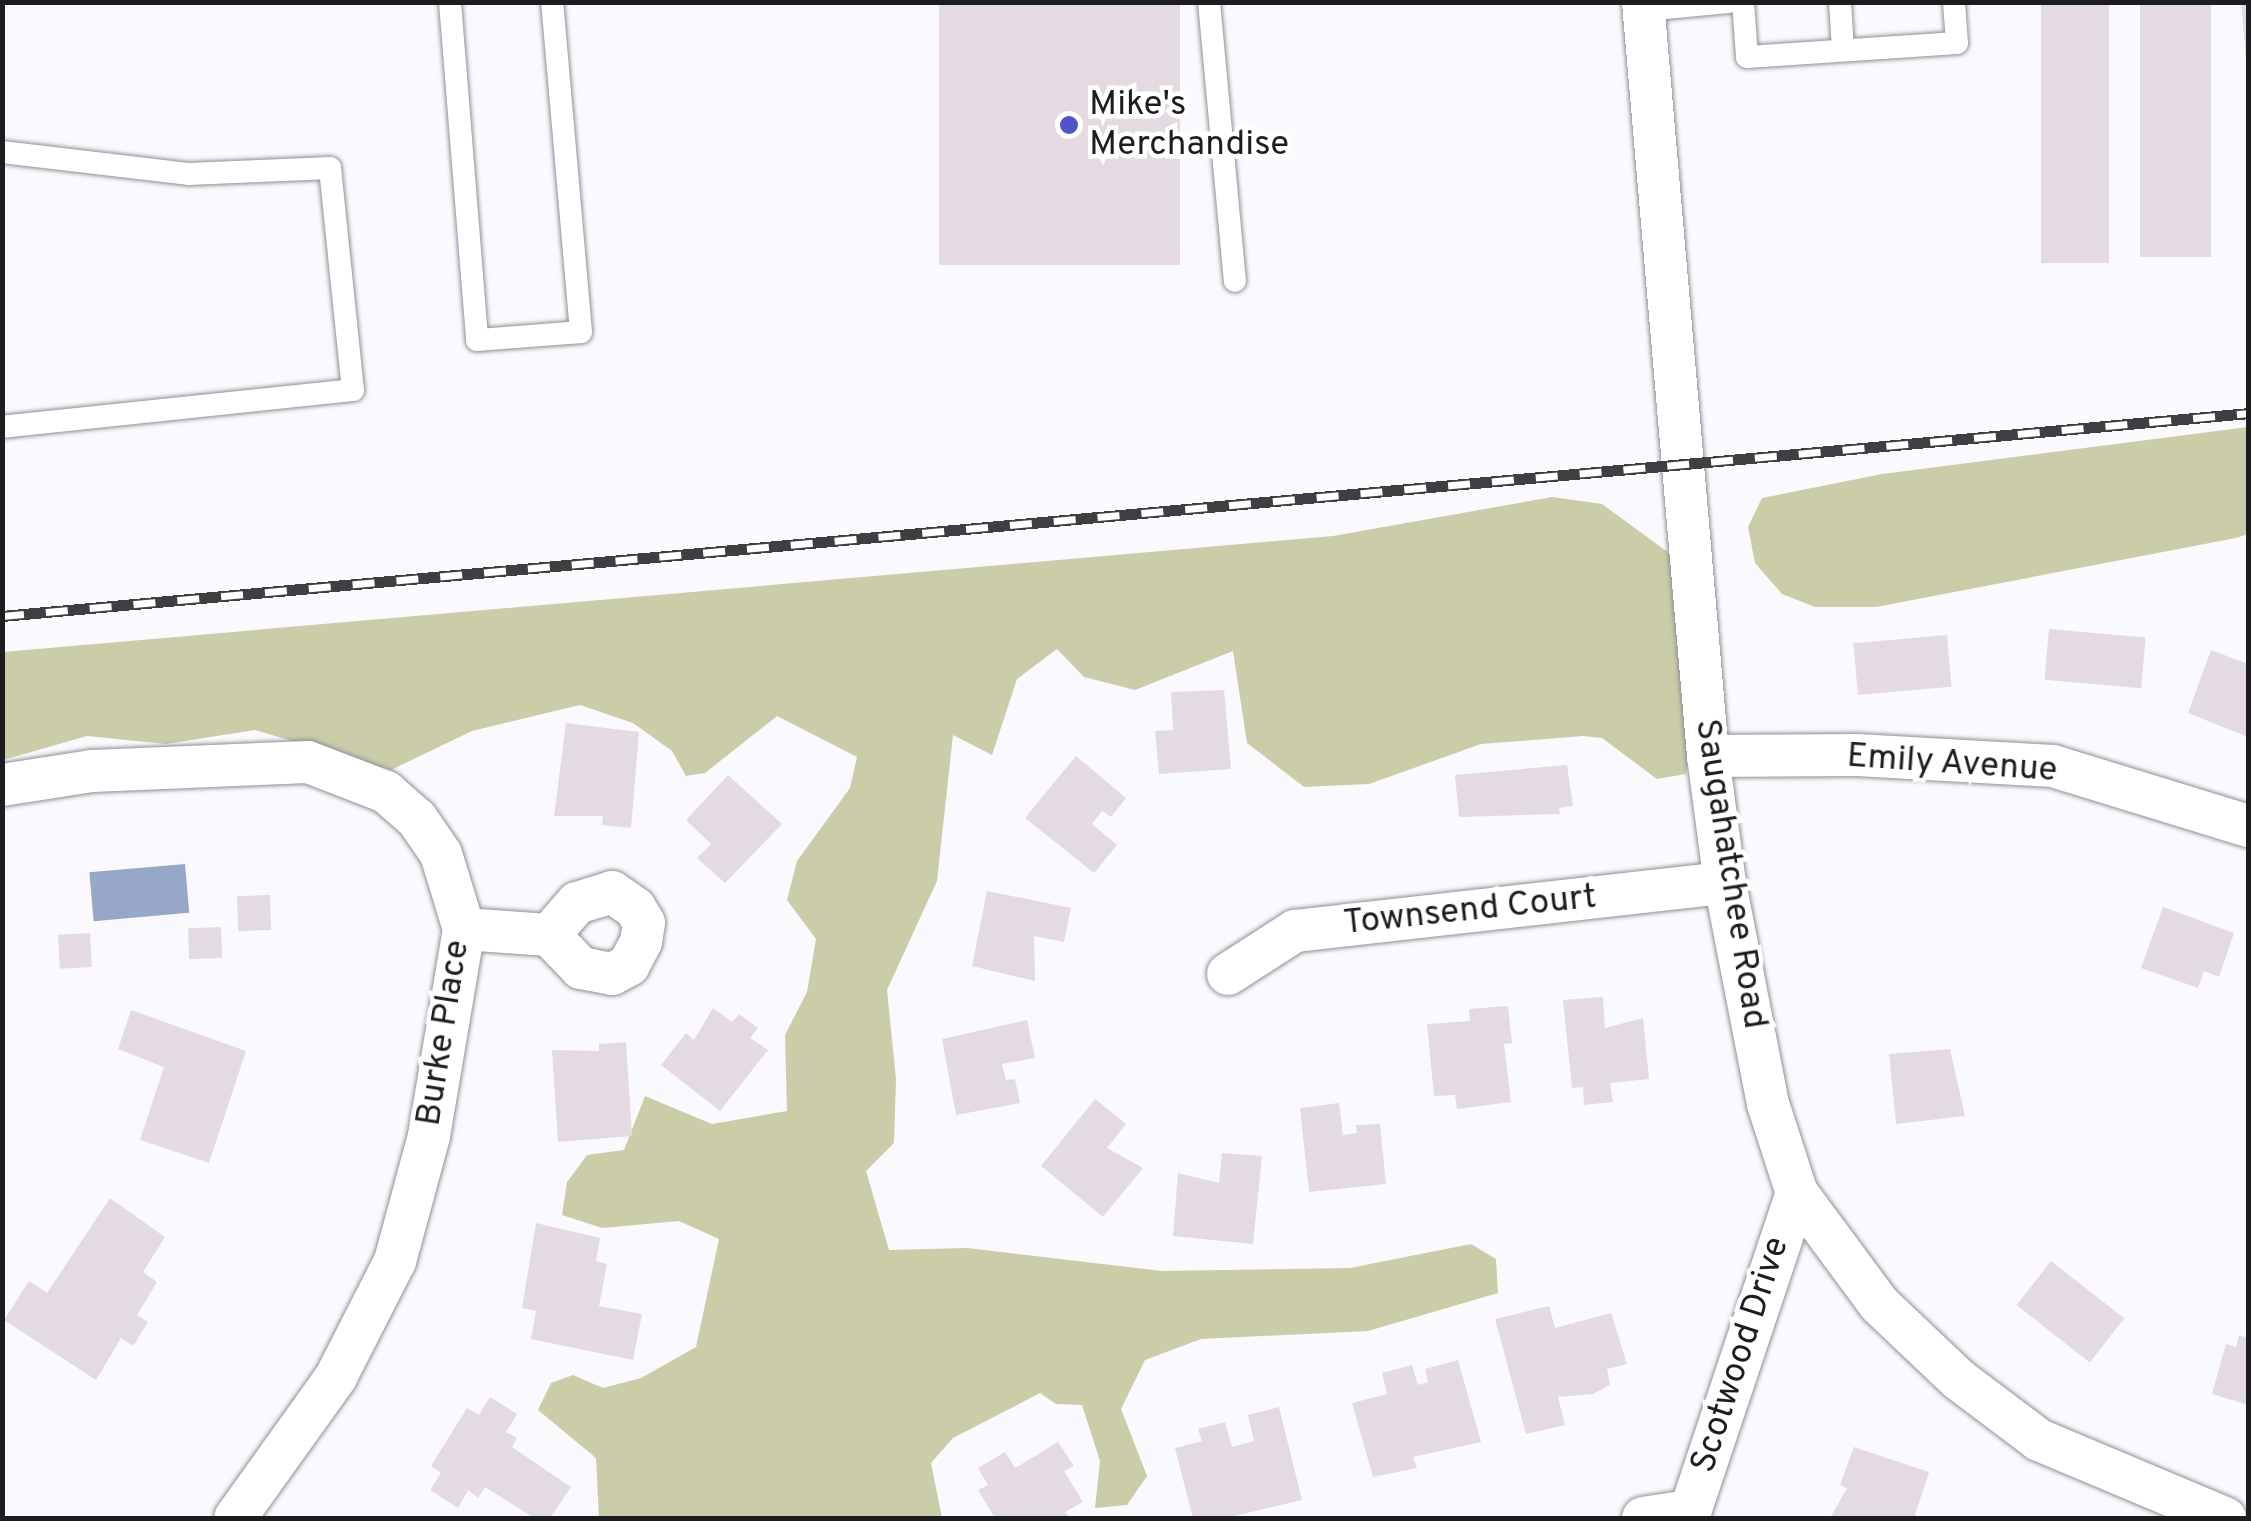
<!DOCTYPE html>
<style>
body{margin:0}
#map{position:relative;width:2251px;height:1521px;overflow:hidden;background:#fafafe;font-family:Overpass,sans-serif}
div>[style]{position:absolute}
.forest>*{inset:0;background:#cacda8}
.water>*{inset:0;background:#96a7c7;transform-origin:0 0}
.building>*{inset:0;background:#e3dbe1;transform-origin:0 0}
.roads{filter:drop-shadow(0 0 2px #8f8f97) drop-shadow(0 0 2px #8f8f97)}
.lane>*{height:22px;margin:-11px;padding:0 11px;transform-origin:11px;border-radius:11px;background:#fff}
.street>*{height:42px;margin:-21px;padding:0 21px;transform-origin:21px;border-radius:21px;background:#fff}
.rail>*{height:11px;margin-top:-5.5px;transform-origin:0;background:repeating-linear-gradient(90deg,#fff 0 22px,#3f3f42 0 44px);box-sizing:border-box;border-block:2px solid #3f3f42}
.dots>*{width:28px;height:28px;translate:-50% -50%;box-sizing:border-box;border:5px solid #fff;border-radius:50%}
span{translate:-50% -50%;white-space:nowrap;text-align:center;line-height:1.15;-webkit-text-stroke:9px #fff;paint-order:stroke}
.poi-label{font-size:35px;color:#1d1d20}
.left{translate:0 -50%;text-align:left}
.street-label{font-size:35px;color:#1d1d20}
.frame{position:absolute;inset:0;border:5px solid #1d1d20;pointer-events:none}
</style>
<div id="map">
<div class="forest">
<i style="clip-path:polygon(2248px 427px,2248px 534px,2236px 538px,1876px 607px,1815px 607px,1782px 594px,1755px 563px,1748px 527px,1762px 498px,1882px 474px)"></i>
<i style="clip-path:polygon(1552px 497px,1602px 504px,1669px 553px,1682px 592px,1692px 733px,1686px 774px,1657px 779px,1602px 738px,1583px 736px,1481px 744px,1369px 784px,1304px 787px,1247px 743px,1233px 651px,1135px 690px,1084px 677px,1057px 649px,1017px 679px,992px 755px,953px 735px,937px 881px,887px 990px,896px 1079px,894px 1143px,866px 1171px,889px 1250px,967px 1248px,1162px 1271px,1350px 1268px,1471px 1244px,1496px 1259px,1498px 1293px,1368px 1331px,1201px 1339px,1145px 1360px,1121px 1409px,1147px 1476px,1127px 1505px,1095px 1508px,1100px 1461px,1082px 1405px,1056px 1404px,1040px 1393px,953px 1438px,931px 1463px,942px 1518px,599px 1518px,596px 1458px,538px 1410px,551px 1383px,573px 1375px,603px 1388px,641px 1378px,696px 1347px,719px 1239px,679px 1221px,602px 1228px,562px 1215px,567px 1182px,587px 1155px,624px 1150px,645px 1096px,712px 1124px,787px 1111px,785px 1035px,807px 992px,816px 939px,787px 900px,797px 861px,850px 788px,857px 757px,777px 716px,705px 773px,686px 776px,672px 751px,633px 723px,580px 705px,472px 731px,391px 770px,255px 730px,166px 744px,87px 736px,3px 760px,3px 652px,1333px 536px)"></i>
</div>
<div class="water">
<i style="left:185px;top:864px;width:49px;height:96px;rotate:85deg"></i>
</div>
<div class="building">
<i style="left:939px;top:2px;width:241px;height:263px"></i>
<i style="left:2041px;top:2px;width:68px;height:261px"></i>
<i style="left:2140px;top:2px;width:71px;height:255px"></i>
<i style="clip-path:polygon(2241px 2px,2248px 2px,2248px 59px,2246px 59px)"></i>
<i style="left:2049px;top:629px;width:97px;height:51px;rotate:5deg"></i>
<i style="left:1947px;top:635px;width:52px;height:94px;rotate:85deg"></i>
<i style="clip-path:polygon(2211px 650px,2248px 664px,2248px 737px,2188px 713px)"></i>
<i style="clip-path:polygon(1224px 690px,1231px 769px,1159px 774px,1155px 731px,1173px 730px,1171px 692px)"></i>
<i style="clip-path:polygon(566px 723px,639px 732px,631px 828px,602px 825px,603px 816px,554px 816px)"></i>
<i style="clip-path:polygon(1076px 756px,1126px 798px,1111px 817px,1102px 811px,1092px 824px,1117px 845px,1094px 873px,1025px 818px)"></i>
<i style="clip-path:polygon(1567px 765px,1573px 806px,1559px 808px,1560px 814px,1459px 817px,1455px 775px)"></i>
<i style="clip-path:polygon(728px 775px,782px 824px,725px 883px,697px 858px,711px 844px,686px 820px)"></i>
<i style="clip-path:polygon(987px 891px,1071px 908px,1064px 942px,1034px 936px,1035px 981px,972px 966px)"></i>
<i style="left:270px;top:895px;width:35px;height:33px;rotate:88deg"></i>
<i style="clip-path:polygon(2163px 907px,2234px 933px,2219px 977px,2204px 971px,2198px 988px,2141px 968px)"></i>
<i style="left:221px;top:927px;width:31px;height:33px;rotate:88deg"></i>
<i style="left:90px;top:933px;width:34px;height:32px;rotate:87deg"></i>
<i style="clip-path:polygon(1603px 997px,1605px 1028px,1643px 1018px,1649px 1079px,1610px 1083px,1613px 1102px,1584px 1105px,1583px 1087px,1572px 1088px,1563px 1000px)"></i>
<i style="clip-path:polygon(1508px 1006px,1512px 1043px,1504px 1044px,1511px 1102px,1457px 1109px,1455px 1095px,1434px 1096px,1427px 1024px,1470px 1021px,1469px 1009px)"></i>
<i style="clip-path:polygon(713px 1008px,732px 1022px,739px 1014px,758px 1028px,750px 1038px,768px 1050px,720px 1111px,661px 1065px,686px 1033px,694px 1040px)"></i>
<i style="clip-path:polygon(131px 1010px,246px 1051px,209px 1163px,140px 1140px,164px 1067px,118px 1049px)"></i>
<i style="clip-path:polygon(1027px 1020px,1035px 1058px,1002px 1064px,1006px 1080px,1015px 1079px,1020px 1103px,956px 1115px,942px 1039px)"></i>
<i style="clip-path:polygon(626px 1042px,632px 1136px,558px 1142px,552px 1050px,599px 1051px,599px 1044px)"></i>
<i style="clip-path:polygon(1950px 1049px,1965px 1116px,1896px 1124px,1889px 1054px)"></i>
<i style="clip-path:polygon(1095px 1099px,1126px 1124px,1107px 1148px,1143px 1168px,1103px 1217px,1041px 1166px)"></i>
<i style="clip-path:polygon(1339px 1103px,1343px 1135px,1357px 1133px,1356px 1125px,1380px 1124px,1386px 1184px,1309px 1192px,1300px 1108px)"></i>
<i style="clip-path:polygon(1222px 1153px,1262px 1156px,1253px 1244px,1173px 1236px,1178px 1173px,1219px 1183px)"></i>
<i style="clip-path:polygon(110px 1198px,165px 1237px,143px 1272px,157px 1282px,137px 1315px,148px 1322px,133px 1346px,121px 1338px,96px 1380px,4px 1320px,29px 1281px,47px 1293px)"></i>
<i style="clip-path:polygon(536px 1223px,600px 1238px,596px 1261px,607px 1264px,599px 1306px,642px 1314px,633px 1360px,531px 1339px,536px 1311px,522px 1308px)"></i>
<i style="left:2051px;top:1261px;width:93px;height:56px;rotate:38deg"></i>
<i style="clip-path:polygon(1549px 1306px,1555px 1328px,1611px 1313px,1627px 1364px,1607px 1369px,1610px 1385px,1593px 1394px,1558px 1397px,1565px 1425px,1526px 1434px,1495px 1319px)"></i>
<i style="clip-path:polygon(2239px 1335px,2248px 1338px,2248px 1405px,2212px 1394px,2226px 1344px,2236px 1347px)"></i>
<i style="clip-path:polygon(1458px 1360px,1481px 1442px,1413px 1457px,1417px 1468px,1373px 1477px,1352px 1403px,1387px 1394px,1382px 1373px,1412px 1365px,1418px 1385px,1428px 1382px,1425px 1369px)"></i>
<i style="clip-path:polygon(490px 1397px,517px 1414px,506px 1432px,517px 1438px,512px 1447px,571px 1487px,550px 1518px,534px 1518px,485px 1487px,478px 1498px,468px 1490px,458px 1508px,430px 1490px,441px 1473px,431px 1466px,467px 1408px,479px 1415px)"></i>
<i style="clip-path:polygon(1279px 1407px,1302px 1500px,1226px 1518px,1193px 1518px,1175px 1448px,1202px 1441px,1198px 1429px,1225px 1422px,1232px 1447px,1254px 1441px,1248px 1415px)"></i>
<i style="clip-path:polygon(1058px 1442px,1074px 1466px,1064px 1471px,1083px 1502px,1065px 1512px,1070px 1518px,995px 1518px,978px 1490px,988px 1485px,978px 1468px,1005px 1452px,1015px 1468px)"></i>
<i style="clip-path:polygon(1854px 1447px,1929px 1472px,1914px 1518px,1830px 1518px,1847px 1488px,1840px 1485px)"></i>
</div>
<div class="roads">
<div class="lane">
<i style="left:450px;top:2px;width:339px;rotate:85.4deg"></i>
<i style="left:477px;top:340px;width:104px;rotate:-4.4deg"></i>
<i style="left:581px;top:332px;width:331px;rotate:-95deg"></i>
<i style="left:1209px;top:2px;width:280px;rotate:84.7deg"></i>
<i style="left:1743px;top:2px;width:55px;rotate:85.8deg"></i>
<i style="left:1747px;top:57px;width:210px;rotate:-3.8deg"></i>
<i style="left:1957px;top:43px;width:41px;rotate:-94.2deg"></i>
<i style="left:1840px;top:2px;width:48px;rotate:86.4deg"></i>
<i style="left:1644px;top:10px;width:85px;rotate:-5.4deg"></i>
<i style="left:2px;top:152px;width:187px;rotate:6.7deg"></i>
<i style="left:188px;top:174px;width:142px;rotate:-2.4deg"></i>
<i style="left:330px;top:168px;width:223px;rotate:84.1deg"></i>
<i style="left:353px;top:390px;width:353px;rotate:174deg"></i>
</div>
<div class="street">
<i style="left:1643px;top:2px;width:757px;rotate:85.07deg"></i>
<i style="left:1708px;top:756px;width:128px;rotate:82.4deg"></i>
<i style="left:1725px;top:883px;width:225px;rotate:79deg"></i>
<i style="left:1768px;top:1104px;width:94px;rotate:72deg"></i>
<i style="left:1797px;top:1193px;width:138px;rotate:53.5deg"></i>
<i style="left:1879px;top:1304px;width:109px;rotate:43.5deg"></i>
<i style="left:1958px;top:1379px;width:101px;rotate:37deg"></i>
<i style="left:2039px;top:1440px;width:202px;rotate:22.8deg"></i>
<i style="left:1708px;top:756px;width:149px;rotate:-0.4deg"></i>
<i style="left:1857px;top:755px;width:196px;rotate:3.2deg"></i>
<i style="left:2053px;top:766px;width:204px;rotate:17.1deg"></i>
<i style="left:2px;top:785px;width:91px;rotate:-8.8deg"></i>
<i style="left:92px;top:771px;width:216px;rotate:-2.4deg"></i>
<i style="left:308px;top:762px;width:84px;rotate:21deg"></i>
<i style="left:386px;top:792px;width:41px;rotate:41.1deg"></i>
<i style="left:417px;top:819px;width:42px;rotate:55.6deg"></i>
<i style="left:441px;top:854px;width:78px;rotate:73deg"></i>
<i style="left:464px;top:929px;width:210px;rotate:99.6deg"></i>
<i style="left:429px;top:1136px;width:130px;rotate:105.2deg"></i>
<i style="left:395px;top:1261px;width:130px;rotate:117deg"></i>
<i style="left:336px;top:1377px;width:173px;rotate:125.6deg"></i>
<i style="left:612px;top:892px;width:28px;rotate:35deg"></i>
<i style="left:635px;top:908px;width:17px;rotate:59deg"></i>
<i style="left:644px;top:923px;width:19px;rotate:99deg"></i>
<i style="left:641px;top:942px;width:26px;rotate:118deg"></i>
<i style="left:629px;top:965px;width:19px;rotate:152deg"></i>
<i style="left:612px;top:974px;width:32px;rotate:-169deg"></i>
<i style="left:581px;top:968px;width:46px;rotate:-134.1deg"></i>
<i style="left:549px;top:935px;width:43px;rotate:-48.8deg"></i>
<i style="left:577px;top:903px;width:37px;rotate:-17deg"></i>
<i style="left:464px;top:929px;width:85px;rotate:4deg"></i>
<i style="left:1228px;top:974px;width:80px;rotate:-32.7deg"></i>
<i style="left:1295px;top:931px;width:433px;rotate:-6.4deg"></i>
<i style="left:1643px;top:1518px;width:48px;rotate:-8.5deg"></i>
<i style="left:1688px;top:1518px;width:343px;rotate:-71.5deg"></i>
</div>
</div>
<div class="rail">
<i style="left:2px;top:616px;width:2255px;rotate:-5.16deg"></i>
</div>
<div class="dots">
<i style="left:1069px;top:125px;background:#5053ca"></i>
</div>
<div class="poi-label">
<span class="left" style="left:1089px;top:125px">Mike's<br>Merchandise</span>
</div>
<div class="street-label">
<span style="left:1952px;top:764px;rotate:4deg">Emily Avenue</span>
<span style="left:1730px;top:874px;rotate:81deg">Saugahatchee Road</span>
<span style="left:1470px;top:911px;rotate:-6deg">Townsend Court</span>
<span style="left:444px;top:1033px;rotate:-81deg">Burke Place</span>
<span style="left:1741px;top:1355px;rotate:-72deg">Scotwood Drive</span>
</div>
<div class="frame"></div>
</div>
